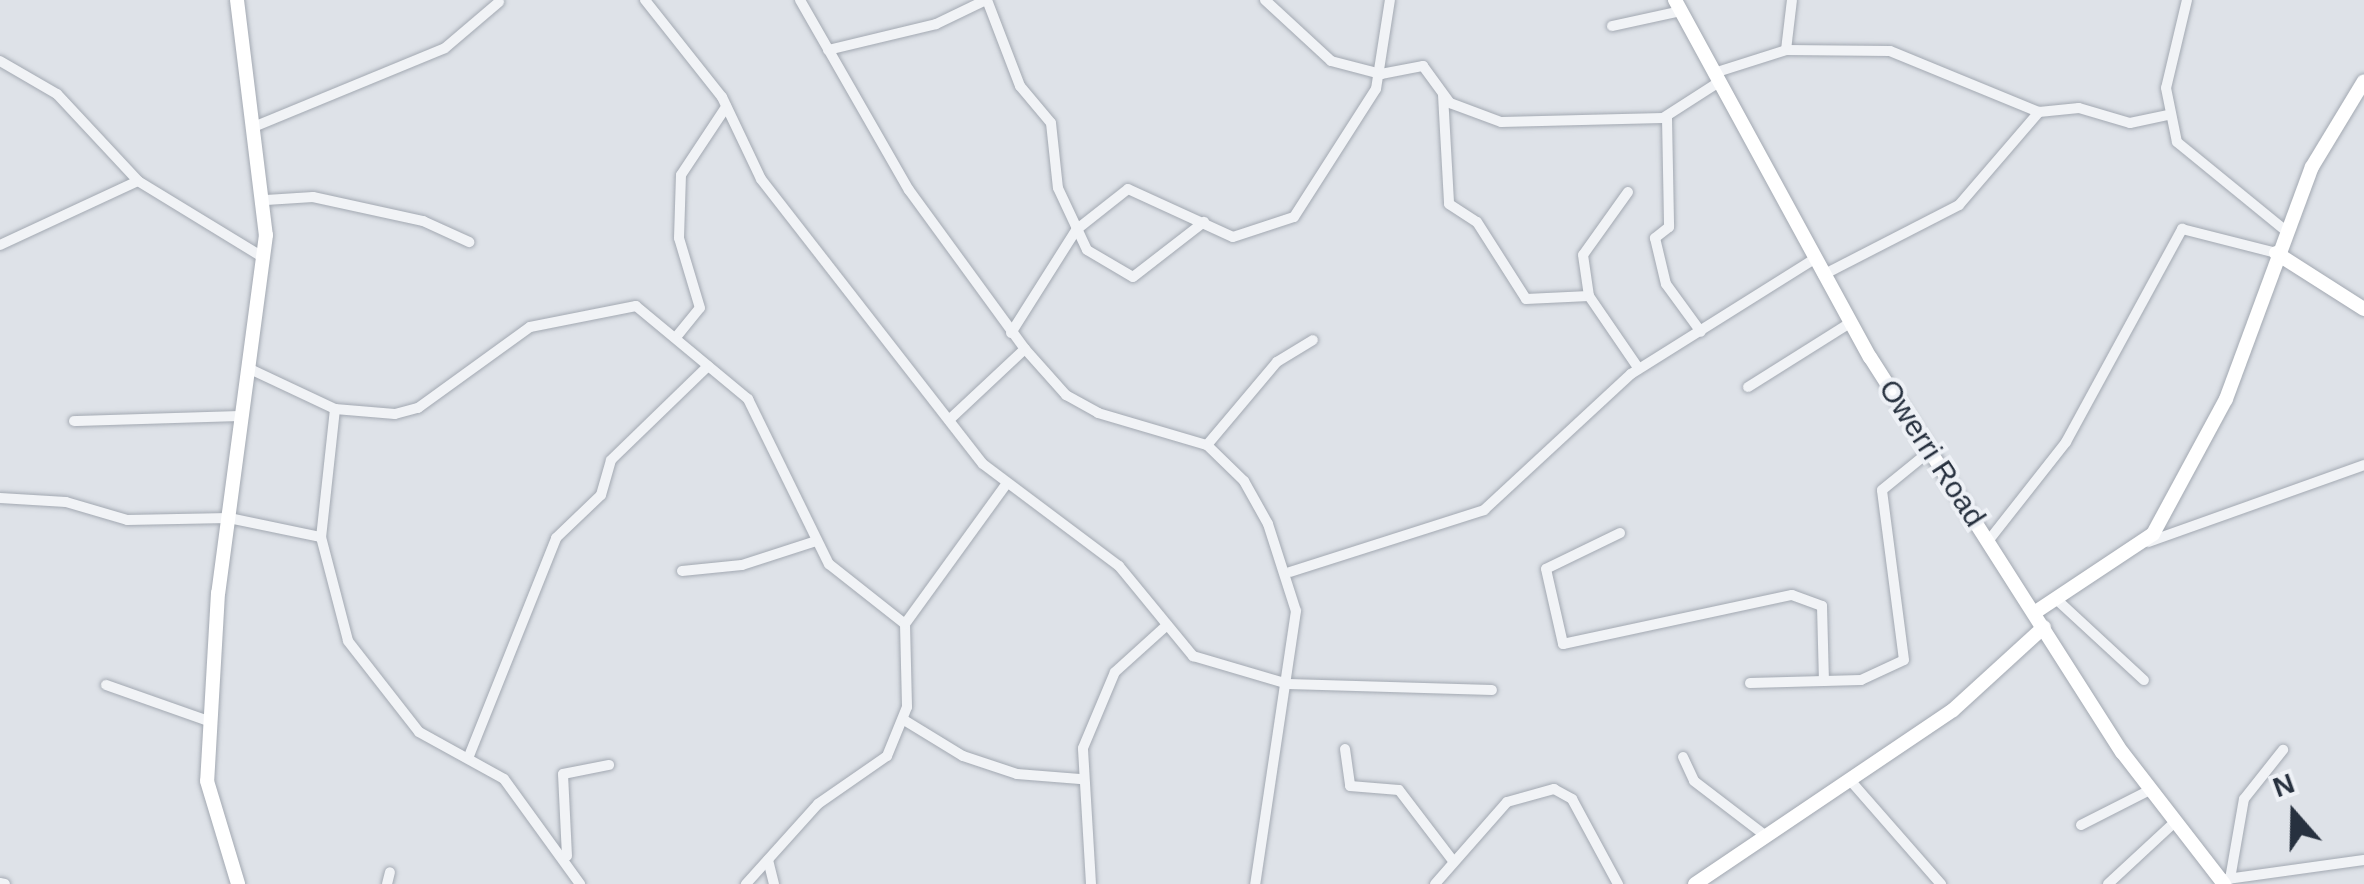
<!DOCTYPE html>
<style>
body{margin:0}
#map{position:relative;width:2364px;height:884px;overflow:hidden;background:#dee2e8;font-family:Helvetica,sans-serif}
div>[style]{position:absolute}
.roads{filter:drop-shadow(0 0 2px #a3a9b2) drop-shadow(0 0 2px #a3a9b2)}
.street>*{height:10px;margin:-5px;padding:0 5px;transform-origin:5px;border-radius:5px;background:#f1f3f6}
.secondary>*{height:14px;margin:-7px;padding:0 7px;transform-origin:7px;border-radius:7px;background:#fff}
span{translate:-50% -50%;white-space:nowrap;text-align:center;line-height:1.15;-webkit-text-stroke:8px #eef1f6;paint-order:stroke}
.street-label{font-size:30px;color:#27313f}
.north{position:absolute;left:2244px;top:764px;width:100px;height:100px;-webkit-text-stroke:8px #eef1f6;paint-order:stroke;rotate:340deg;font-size:28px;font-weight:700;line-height:40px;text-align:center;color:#27313f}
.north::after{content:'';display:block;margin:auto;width:35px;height:45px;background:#27313f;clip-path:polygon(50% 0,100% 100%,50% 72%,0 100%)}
</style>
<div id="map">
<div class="roads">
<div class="street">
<i style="left:645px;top:0;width:124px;rotate:51.6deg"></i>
<i style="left:722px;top:97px;width:91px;rotate:64.6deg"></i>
<i style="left:761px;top:179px;width:361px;rotate:52.1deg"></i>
<i style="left:983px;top:464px;width:170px;rotate:36.9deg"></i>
<i style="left:1119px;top:566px;width:117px;rotate:50.6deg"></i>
<i style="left:1193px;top:656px;width:99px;rotate:16.4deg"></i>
<i style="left:1288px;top:684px;width:204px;rotate:1.7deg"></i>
<i style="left:800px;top:0;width:219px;rotate:60.2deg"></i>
<i style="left:909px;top:190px;width:197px;rotate:53.9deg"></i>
<i style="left:1025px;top:349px;width:62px;rotate:48.3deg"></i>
<i style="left:1066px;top:395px;width:37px;rotate:29deg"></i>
<i style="left:1098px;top:413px;width:114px;rotate:16.4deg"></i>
<i style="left:1207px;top:445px;width:52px;rotate:44.2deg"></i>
<i style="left:1244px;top:481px;width:49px;rotate:60.8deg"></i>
<i style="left:1268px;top:524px;width:91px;rotate:72.2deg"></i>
<i style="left:1296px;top:611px;width:276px;rotate:98.5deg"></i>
<i style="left:987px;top:0;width:92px;rotate:69deg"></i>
<i style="left:1020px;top:86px;width:48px;rotate:50deg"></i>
<i style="left:1051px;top:123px;width:65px;rotate:83.9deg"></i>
<i style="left:1058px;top:188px;width:68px;rotate:64.9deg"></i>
<i style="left:1087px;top:250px;width:53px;rotate:30.4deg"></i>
<i style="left:1133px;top:277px;width:90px;rotate:-37.8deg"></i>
<i style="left:1265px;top:0;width:90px;rotate:42.7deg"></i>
<i style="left:1331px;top:61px;width:52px;rotate:14.6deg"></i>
<i style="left:1381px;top:74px;width:43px;rotate:-10.8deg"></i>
<i style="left:1423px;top:66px;width:46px;rotate:53.9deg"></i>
<i style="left:1450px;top:103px;width:54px;rotate:20.4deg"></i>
<i style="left:1501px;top:122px;width:162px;rotate:-1.4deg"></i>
<i style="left:1663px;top:118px;width:67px;rotate:-32.7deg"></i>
<i style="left:2187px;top:0;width:90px;rotate:103.4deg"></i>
<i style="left:2166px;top:88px;width:55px;rotate:78.5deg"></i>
<i style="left:2177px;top:142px;width:139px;rotate:39.2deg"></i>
<i style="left:1612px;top:26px;width:71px;rotate:-12.3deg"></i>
<i style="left:828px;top:50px;width:111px;rotate:-13.5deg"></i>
<i style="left:936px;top:24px;width:55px;rotate:-25.6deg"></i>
<i style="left:1786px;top:50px;width:104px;rotate:0.6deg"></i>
<i style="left:1890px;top:51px;width:161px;rotate:22.3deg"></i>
<i style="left:0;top:61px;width:66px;rotate:30.1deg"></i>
<i style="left:57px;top:94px;width:119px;rotate:47deg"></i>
<i style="left:138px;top:181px;width:148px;rotate:31.4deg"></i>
<i style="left:1714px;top:73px;width:76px;rotate:-17.7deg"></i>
<i style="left:1786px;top:50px;width:50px;rotate:-83.2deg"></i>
<i style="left:1443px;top:95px;width:109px;rotate:86.8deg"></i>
<i style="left:1449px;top:204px;width:33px;rotate:33deg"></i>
<i style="left:1477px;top:222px;width:91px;rotate:57.5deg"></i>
<i style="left:1526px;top:299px;width:63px;rotate:-2.7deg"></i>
<i style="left:1667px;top:118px;width:109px;rotate:88.9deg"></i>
<i style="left:1669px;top:227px;width:18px;rotate:142deg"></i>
<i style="left:1655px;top:238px;width:47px;rotate:76.6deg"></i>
<i style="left:1666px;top:284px;width:59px;rotate:53.9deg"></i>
<i style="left:256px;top:126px;width:204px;rotate:-22.4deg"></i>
<i style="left:445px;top:48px;width:71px;rotate:-40.4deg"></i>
<i style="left:1628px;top:192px;width:77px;rotate:125.5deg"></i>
<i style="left:1583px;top:255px;width:41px;rotate:81.7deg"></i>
<i style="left:1589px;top:296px;width:88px;rotate:55.6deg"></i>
<i style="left:266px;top:200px;width:47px;rotate:-3.7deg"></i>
<i style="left:313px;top:197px;width:113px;rotate:12.3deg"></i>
<i style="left:423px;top:221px;width:51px;rotate:24.5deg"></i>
<i style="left:0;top:245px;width:152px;rotate:-24.9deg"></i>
<i style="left:1823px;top:275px;width:153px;rotate:-27.2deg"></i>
<i style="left:1959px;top:205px;width:123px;rotate:-49.3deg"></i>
<i style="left:2039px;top:112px;width:40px;rotate:-5.7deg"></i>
<i style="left:2079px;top:108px;width:53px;rotate:16.4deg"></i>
<i style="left:2130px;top:123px;width:38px;rotate:-12deg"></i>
<i style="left:1011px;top:333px;width:122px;rotate:-57.7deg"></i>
<i style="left:1076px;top:230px;width:66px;rotate:-38.3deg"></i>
<i style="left:1128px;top:189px;width:115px;rotate:24.6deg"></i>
<i style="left:1233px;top:237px;width:64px;rotate:-18.2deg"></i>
<i style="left:1294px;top:217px;width:152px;rotate:-57.4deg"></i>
<i style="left:1376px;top:89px;width:90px;rotate:-81.1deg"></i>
<i style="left:677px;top:336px;width:36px;rotate:-51deg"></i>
<i style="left:700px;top:308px;width:73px;rotate:-106.7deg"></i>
<i style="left:679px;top:238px;width:63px;rotate:-88.2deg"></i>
<i style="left:681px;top:175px;width:82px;rotate:-56.5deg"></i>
<i style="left:250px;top:369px;width:94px;rotate:25.2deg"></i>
<i style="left:335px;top:409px;width:60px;rotate:4.8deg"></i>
<i style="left:395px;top:414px;width:24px;rotate:-15deg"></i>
<i style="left:418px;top:408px;width:138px;rotate:-35.9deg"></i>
<i style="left:530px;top:327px;width:108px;rotate:-11.2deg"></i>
<i style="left:636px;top:306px;width:146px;rotate:39.7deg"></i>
<i style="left:748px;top:399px;width:184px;rotate:63.9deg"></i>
<i style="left:829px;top:564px;width:97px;rotate:38.3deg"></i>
<i style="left:905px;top:624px;width:83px;rotate:88.6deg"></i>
<i style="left:907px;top:707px;width:53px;rotate:112.2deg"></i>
<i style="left:887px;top:756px;width:84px;rotate:145.2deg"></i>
<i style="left:818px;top:804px;width:108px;rotate:132deg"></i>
<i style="left:1748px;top:387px;width:120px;rotate:-32.1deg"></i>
<i style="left:335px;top:409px;width:129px;rotate:96.2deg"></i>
<i style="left:321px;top:537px;width:107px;rotate:75.4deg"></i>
<i style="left:348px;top:641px;width:115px;rotate:52deg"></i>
<i style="left:419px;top:732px;width:97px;rotate:28.9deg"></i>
<i style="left:504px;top:779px;width:130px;rotate:54.1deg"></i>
<i style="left:949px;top:420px;width:104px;rotate:-43.1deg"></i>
<i style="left:74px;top:421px;width:169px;rotate:-1.7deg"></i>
<i style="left:1207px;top:445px;width:109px;rotate:-49.9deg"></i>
<i style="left:1277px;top:362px;width:42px;rotate:-31.4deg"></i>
<i style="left:0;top:498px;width:66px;rotate:3.5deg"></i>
<i style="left:66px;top:502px;width:64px;rotate:16.4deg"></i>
<i style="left:127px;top:520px;width:102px;rotate:-1.1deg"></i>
<i style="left:229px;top:518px;width:94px;rotate:11.7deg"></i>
<i style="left:1620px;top:533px;width:82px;rotate:154.1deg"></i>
<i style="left:1546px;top:569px;width:77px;rotate:77.2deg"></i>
<i style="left:1563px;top:644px;width:234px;rotate:-12.1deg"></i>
<i style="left:1792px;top:595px;width:32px;rotate:20deg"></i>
<i style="left:1822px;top:606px;width:75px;rotate:88.5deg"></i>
<i style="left:1989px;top:540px;width:125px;rotate:-51.8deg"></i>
<i style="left:2066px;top:442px;width:243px;rotate:-61.4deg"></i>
<i style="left:2182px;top:229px;width:97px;rotate:14.3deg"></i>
<i style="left:2148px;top:542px;width:229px;rotate:-19.6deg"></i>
<i style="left:682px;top:571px;width:60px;rotate:-5.7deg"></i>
<i style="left:742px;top:565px;width:78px;rotate:-18deg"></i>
<i style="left:1290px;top:572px;width:204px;rotate:-17.7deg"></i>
<i style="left:1484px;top:510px;width:200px;rotate:-42.8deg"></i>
<i style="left:1631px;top:374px;width:216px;rotate:-32.1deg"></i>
<i style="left:2055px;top:598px;width:121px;rotate:42.7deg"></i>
<i style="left:905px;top:624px;width:174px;rotate:-54.1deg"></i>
<i style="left:1750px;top:683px;width:111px;rotate:-1.5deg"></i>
<i style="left:1861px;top:680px;width:47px;rotate:-24.9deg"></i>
<i style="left:1904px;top:660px;width:171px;rotate:-97.4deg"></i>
<i style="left:1882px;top:490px;width:62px;rotate:-39.1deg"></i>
<i style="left:106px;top:685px;width:108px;rotate:19.4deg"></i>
<i style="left:904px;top:720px;width:69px;rotate:31.4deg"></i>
<i style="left:963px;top:756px;width:57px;rotate:18.4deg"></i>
<i style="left:1017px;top:774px;width:63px;rotate:4.5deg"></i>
<i style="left:1345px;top:749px;width:37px;rotate:82deg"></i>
<i style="left:1350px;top:786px;width:49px;rotate:4.7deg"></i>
<i style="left:1399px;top:790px;width:89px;rotate:52.7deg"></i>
<i style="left:469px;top:756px;width:235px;rotate:-68.2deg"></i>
<i style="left:556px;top:538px;width:62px;rotate:-43.7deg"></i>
<i style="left:601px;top:495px;width:36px;rotate:-74deg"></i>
<i style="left:611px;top:460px;width:135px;rotate:-44.1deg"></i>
<i style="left:1683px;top:757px;width:26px;rotate:65deg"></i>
<i style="left:1694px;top:781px;width:86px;rotate:37.4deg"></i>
<i style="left:1849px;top:779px;width:140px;rotate:48.8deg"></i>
<i style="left:2081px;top:825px;width:77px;rotate:-26.9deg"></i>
<i style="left:567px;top:856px;width:82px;rotate:-92.8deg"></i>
<i style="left:563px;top:774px;width:47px;rotate:-11.1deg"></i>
<i style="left:768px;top:860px;width:25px;rotate:76deg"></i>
<i style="left:2230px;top:879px;width:81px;rotate:-80.1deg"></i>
<i style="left:2244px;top:799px;width:63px;rotate:-51.5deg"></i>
<i style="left:2220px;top:880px;width:145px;rotate:-7.9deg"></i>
<i style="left:0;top:883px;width:5px;rotate:11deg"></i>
<i style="left:387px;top:884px;width:12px;rotate:-76deg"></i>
<i style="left:1091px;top:884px;width:136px;rotate:-93.4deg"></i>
<i style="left:1083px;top:748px;width:82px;rotate:-67.2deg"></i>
<i style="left:1115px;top:672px;width:70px;rotate:-42.1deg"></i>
<i style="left:1435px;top:884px;width:109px;rotate:-48.7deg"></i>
<i style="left:1507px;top:802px;width:49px;rotate:-15.5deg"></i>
<i style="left:1554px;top:789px;width:21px;rotate:29deg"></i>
<i style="left:1572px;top:799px;width:97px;rotate:61.6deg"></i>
<i style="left:2108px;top:884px;width:91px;rotate:-42.8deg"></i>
</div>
<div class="secondary">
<i style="left:237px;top:0;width:237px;rotate:83deg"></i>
<i style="left:266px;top:235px;width:361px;rotate:97.6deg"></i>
<i style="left:218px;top:593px;width:188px;rotate:93.3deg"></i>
<i style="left:207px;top:781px;width:108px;rotate:73.2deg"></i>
<i style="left:1675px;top:0;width:407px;rotate:61.4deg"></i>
<i style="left:1870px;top:357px;width:469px;rotate:57.5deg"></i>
<i style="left:2122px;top:752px;width:167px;rotate:52.3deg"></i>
<i style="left:2276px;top:253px;width:104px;rotate:32.5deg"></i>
<i style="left:2034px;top:613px;width:143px;rotate:-33.6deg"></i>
<i style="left:2153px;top:534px;width:153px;rotate:-61.6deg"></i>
<i style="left:2226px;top:399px;width:247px;rotate:-69.7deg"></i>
<i style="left:2312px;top:167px;width:100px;rotate:-58.8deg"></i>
<i style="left:1695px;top:884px;width:311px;rotate:-34deg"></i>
<i style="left:1953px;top:710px;width:123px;rotate:-42.4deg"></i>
</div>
</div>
<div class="street-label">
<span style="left:1932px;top:453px;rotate:57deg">Owerri Road</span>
</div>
<div class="north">N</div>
</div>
